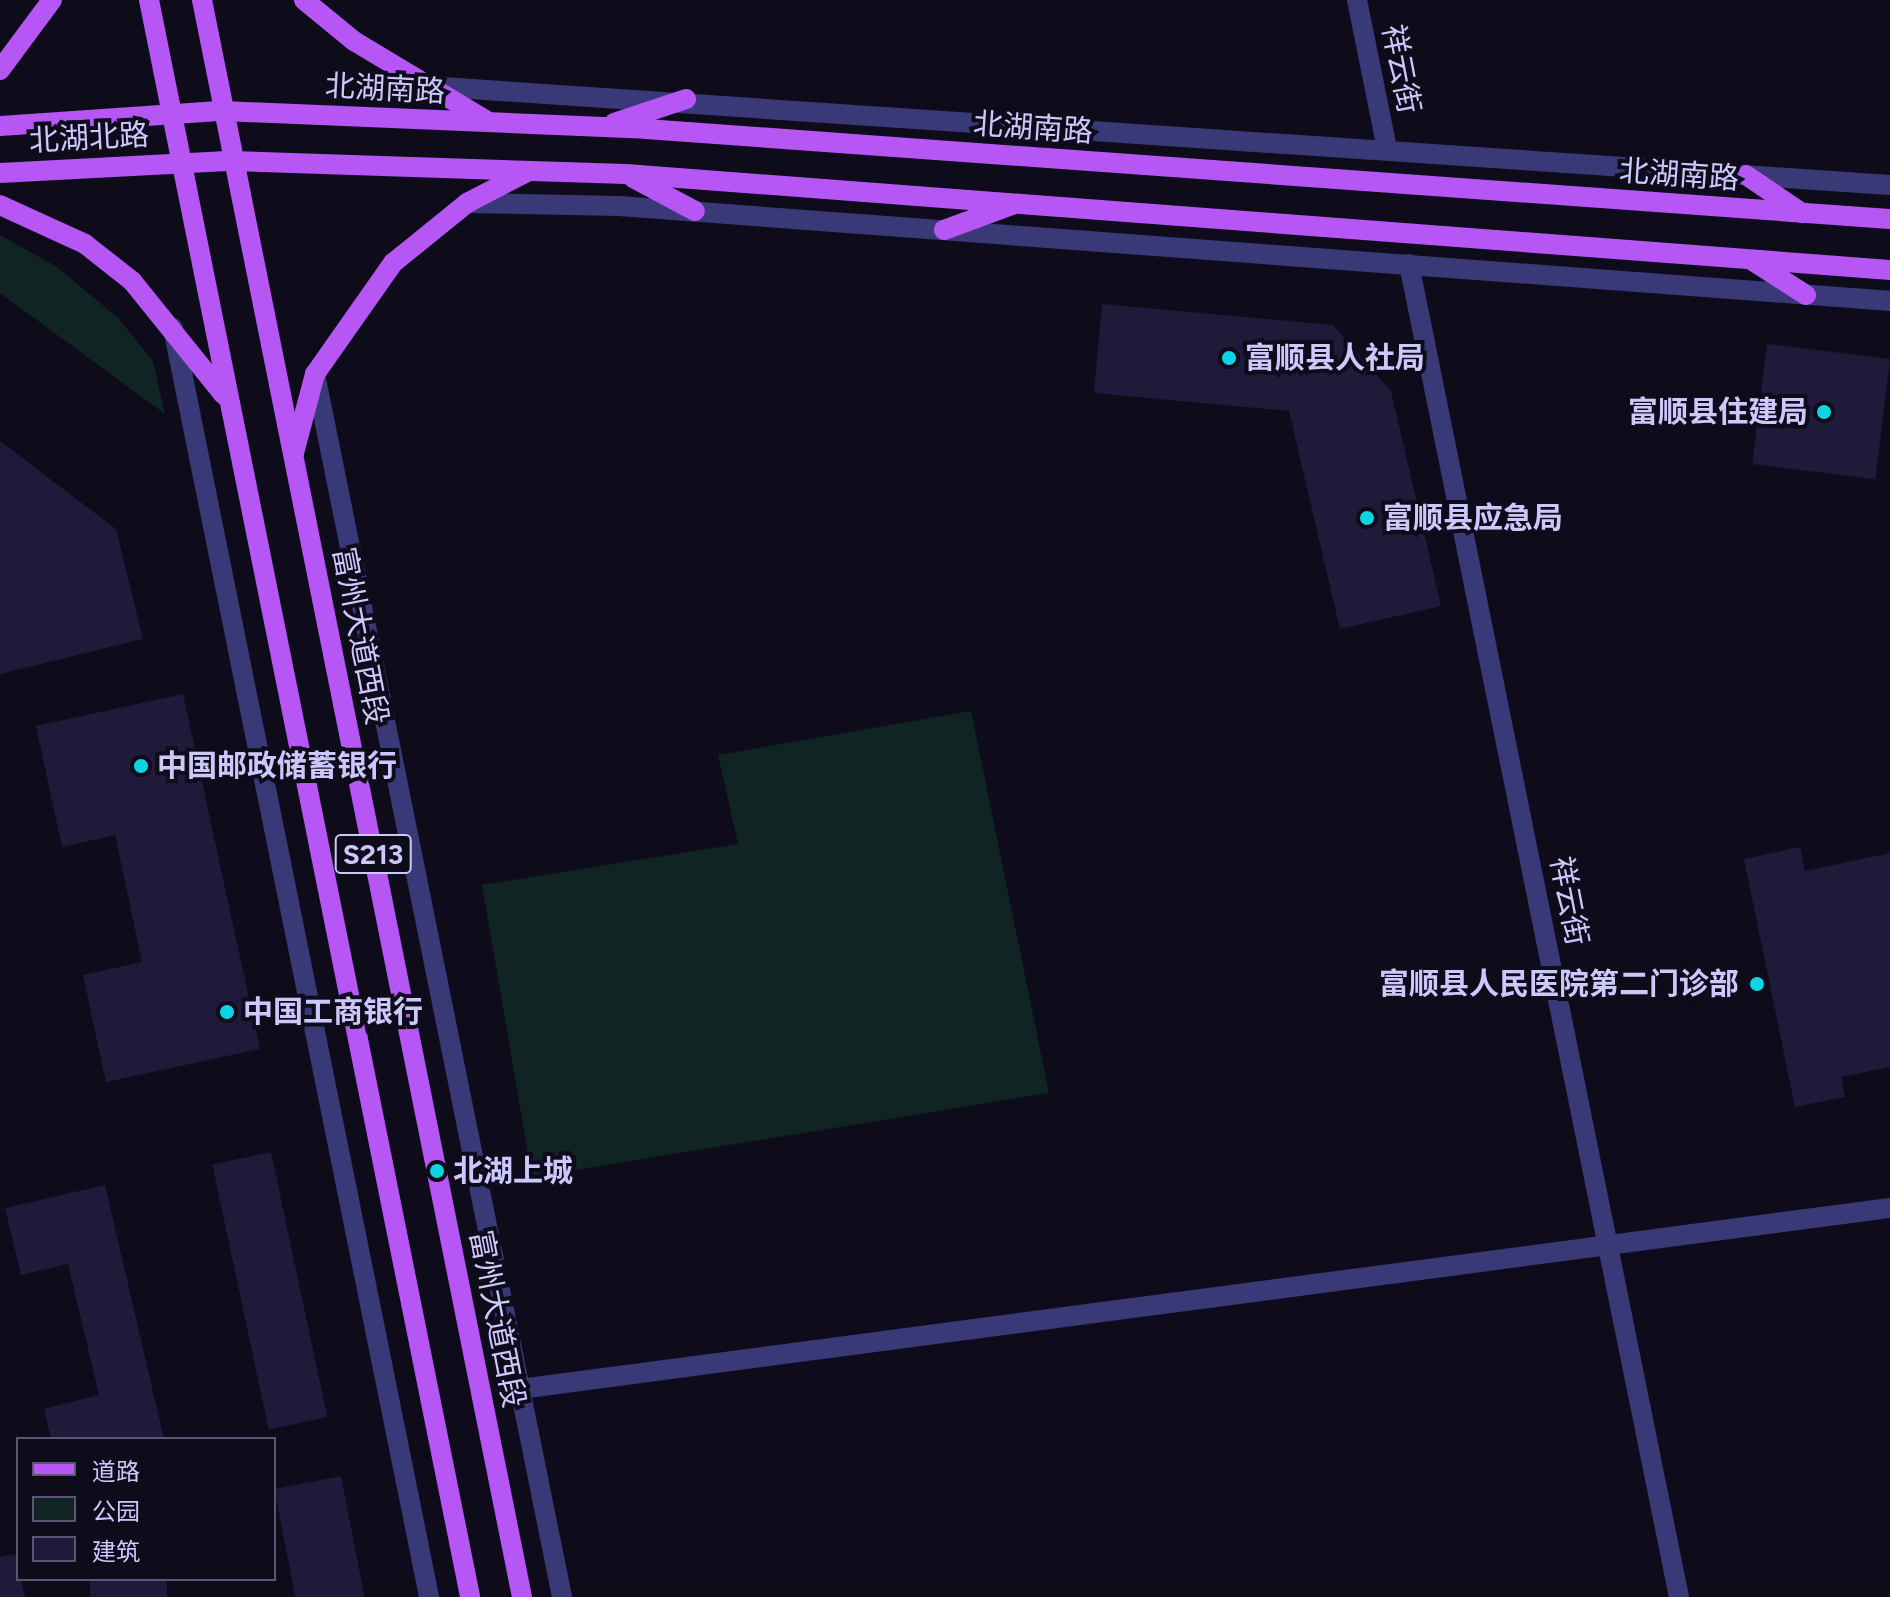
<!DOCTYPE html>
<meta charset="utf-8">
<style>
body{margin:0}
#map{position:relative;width:1890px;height:1597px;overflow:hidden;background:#0e0c1b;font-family:Figtree,"Noto Sans SC",sans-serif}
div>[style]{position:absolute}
.green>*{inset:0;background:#0f2423}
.building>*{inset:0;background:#1f193a;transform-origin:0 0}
.lane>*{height:20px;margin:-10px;padding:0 10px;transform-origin:10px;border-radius:10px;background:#3a3977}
.street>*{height:20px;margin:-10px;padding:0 10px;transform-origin:10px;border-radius:10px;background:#3a3977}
.primary>*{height:20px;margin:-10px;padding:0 10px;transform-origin:10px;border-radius:10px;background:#b556f5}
.dots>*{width:22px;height:22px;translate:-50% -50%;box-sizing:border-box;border:4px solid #0e0c1b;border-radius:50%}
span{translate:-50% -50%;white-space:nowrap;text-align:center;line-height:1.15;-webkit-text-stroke:8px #0e0c1b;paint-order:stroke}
.shield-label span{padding:2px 6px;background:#0e0c1b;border:2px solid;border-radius:6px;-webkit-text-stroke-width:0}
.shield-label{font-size:28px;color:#cdc8fc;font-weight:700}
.street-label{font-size:30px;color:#cdc8fc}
.poi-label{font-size:30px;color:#cdc8fc;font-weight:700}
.left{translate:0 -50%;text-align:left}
.right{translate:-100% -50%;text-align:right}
.legend{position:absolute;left:16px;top:1437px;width:260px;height:144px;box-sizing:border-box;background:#0e0c1b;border:2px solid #5a5775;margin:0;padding:10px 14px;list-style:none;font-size:24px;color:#cdc8fc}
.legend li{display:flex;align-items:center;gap:16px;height:40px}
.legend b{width:40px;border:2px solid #5a5775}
</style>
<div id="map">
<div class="green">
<i style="clip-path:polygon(0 235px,57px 267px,118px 318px,153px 361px,165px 414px,0 293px)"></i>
<i style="clip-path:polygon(971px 711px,1049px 1093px,532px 1177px,482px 885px,738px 844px,718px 755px)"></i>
</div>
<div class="building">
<i style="clip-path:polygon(1102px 304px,1333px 325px,1391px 391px,1441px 606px,1340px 629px,1289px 411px,1094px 393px)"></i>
<i style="left:1767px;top:344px;width:124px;height:121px;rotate:7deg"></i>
<i style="clip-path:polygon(0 441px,116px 529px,143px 639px,0 674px)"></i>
<i style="clip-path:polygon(183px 694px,260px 1049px,106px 1082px,83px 975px,142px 962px,115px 835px,62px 847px,36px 726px)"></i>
<i style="clip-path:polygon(1800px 847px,1805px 871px,1890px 853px,1890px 1067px,1841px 1077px,1845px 1097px,1795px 1107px,1744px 859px)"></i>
<i style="left:271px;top:1152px;width:271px;height:60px;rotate:78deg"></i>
<i style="clip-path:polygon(105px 1185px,164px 1439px,51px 1439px,44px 1409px,99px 1395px,68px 1264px,21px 1275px,5px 1208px)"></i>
<i style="left:341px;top:1476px;width:123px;height:68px;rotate:79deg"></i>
<i style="clip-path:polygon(16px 1554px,25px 1597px,0 1597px,0 1557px)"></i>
<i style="left:90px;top:1579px;width:77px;height:18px"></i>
</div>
<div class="lane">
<i style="left:427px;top:86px;width:1466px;rotate:3.87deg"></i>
<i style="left:467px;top:203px;width:152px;rotate:1.1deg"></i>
<i style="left:619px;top:206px;width:1275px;rotate:4.27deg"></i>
<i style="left:173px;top:328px;width:1295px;rotate:78.59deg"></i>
<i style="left:315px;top:374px;width:1248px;rotate:78.58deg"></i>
</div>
<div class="street">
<i style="left:1357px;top:0;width:152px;rotate:78.6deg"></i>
<i style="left:1409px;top:264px;width:1360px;rotate:78.55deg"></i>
<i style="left:520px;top:1389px;width:1382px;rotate:-7.53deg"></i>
</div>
<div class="primary">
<i style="left:149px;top:0;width:1629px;rotate:78.63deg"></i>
<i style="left:202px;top:0;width:1629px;rotate:78.67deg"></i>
<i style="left:304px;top:0;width:65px;rotate:39.4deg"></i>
<i style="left:354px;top:41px;width:157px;rotate:31deg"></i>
<i style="left:0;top:70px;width:87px;rotate:-53.4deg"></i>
<i style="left:614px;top:123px;width:76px;rotate:-18.4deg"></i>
<i style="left:0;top:126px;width:223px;rotate:-3.9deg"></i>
<i style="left:222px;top:111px;width:424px;rotate:2.4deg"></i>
<i style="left:646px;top:129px;width:1247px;rotate:4.14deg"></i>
<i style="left:0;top:173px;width:232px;rotate:-3deg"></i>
<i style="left:232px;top:161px;width:394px;rotate:1.9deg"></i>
<i style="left:626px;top:174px;width:1268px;rotate:4.34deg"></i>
<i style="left:1746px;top:175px;width:68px;rotate:34.2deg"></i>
<i style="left:633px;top:178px;width:70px;rotate:28deg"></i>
<i style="left:0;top:205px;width:94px;rotate:24.6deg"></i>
<i style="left:85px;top:244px;width:60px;rotate:38.2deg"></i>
<i style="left:132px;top:281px;width:146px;rotate:51.1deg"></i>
<i style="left:944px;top:230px;width:72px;rotate:-20.2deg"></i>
<i style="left:1753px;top:261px;width:63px;rotate:32.7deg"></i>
<i style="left:294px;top:453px;width:82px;rotate:-75.1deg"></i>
<i style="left:315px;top:374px;width:136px;rotate:-54.9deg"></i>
<i style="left:393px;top:263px;width:95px;rotate:-39deg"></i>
<i style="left:467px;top:203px;width:68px;rotate:-27.3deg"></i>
</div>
<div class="dots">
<i style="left:1229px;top:358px;background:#0dd4e3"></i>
<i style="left:1824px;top:412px;background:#0dd4e3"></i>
<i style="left:1367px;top:518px;background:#0dd4e3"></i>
<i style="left:141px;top:766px;background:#0dd4e3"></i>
<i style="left:1757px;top:984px;background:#0dd4e3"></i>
<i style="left:227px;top:1012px;background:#0dd4e3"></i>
<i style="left:437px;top:1171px;background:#0dd4e3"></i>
</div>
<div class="shield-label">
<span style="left:373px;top:854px">S213</span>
</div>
<div class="street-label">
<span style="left:1401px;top:69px;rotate:79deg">祥云街</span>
<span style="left:385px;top:89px;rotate:3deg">北湖南路</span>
<span style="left:1033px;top:128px;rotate:4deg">北湖南路</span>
<span style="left:89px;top:138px;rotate:-3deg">北湖北路</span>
<span style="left:1679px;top:175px;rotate:4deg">北湖南路</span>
<span style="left:360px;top:636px;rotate:79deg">富州大道西段</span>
<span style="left:1569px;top:901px;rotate:79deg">祥云街</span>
<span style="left:497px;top:1319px;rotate:79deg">富州大道西段</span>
</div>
<div class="poi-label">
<span class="left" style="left:1245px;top:358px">富顺县人社局</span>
<span class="right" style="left:1808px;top:412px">富顺县住建局</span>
<span class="left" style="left:1383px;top:518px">富顺县应急局</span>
<span class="left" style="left:157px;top:766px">中国邮政储蓄银行</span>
<span class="right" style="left:1739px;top:984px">富顺县人民医院第二门诊部</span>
<span class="left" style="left:243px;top:1012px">中国工商银行</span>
<span class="left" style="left:453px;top:1171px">北湖上城</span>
</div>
<ul class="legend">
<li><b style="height:10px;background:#b556f5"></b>道路</li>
<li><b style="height:22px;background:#0f2423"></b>公园</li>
<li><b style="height:22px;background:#1f193a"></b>建筑</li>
</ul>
</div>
